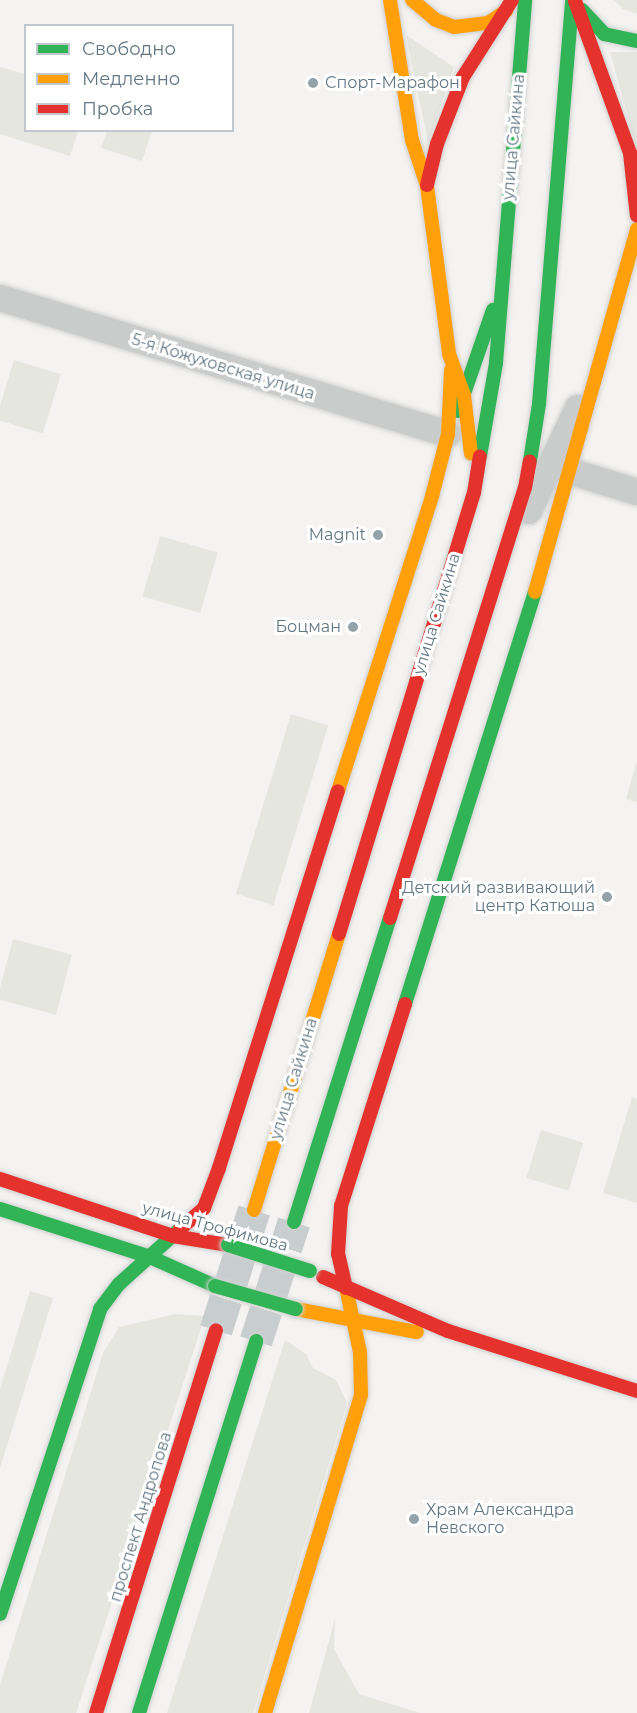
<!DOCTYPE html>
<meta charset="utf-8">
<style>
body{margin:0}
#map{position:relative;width:637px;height:1713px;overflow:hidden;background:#f4f3f1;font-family:Montserrat,sans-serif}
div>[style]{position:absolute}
.green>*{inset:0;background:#e4e6df;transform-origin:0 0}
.primary-tunnel>*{height:33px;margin-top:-16.5px;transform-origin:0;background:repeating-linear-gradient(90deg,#c8ced0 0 33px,transparent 0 49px)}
.roads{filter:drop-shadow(0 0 2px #d0d1d1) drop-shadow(0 0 2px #d0d1d1)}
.street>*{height:26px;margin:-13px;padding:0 13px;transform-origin:13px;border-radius:13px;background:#cacccc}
.fast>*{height:14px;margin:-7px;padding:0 7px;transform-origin:7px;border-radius:7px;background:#30b455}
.slow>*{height:14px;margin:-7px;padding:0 7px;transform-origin:7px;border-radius:7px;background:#ff9f0a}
.jam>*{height:14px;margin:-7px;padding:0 7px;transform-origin:7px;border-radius:7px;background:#e5322d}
.bridges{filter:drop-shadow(0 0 2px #d0d1d1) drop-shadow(0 0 2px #d0d1d1)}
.fast-bridge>*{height:14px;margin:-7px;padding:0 7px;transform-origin:7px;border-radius:7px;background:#30b455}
.dots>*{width:16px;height:16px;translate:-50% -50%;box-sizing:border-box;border:3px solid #fff;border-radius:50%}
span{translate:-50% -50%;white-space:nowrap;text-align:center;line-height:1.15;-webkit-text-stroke:6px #fff;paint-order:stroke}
.poi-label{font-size:16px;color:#627683}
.left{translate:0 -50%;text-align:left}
.right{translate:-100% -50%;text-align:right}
.street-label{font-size:16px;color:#627683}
.legend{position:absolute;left:24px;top:24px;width:210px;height:108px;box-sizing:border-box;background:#fff;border:2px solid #c0c8cd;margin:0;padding:8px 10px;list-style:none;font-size:18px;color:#627683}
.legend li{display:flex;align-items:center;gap:12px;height:30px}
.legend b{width:30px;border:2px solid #c0c8cd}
</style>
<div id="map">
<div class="green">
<i style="clip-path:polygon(614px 0,637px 0,637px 14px,623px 9px)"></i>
<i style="clip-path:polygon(406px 35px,454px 67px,428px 143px)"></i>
<i style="clip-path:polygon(610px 52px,637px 52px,637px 150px)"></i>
<i style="clip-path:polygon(0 67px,25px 74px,26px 130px,78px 131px,70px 156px,0 134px)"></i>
<i style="clip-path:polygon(107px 131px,152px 131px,142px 161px,101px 148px)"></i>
<i style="left:14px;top:360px;width:49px;height:62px;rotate:17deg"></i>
<i style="left:160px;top:536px;width:60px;height:63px;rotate:16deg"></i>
<i style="left:291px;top:714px;width:39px;height:188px;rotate:17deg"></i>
<i style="clip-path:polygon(637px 761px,637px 802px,626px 799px)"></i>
<i style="left:13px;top:939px;width:61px;height:62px;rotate:15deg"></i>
<i style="clip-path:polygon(632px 1097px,637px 1099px,637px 1203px,603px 1193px)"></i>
<i style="left:541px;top:1130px;width:44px;height:50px;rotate:17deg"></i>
<i style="clip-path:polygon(30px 1291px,53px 1298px,0 1468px,0 1389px)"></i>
<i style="clip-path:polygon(175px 1314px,205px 1316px,76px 1713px,0 1713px,0 1685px,103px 1353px,119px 1327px)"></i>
<i style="clip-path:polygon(285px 1340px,306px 1354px,313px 1368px,336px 1380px,347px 1403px,253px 1713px,167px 1713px)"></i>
<i style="clip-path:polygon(335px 1619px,334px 1649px,359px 1694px,420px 1713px,309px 1713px)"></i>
</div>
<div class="primary-tunnel">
<i style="left:216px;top:1330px;width:126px;rotate:-72.4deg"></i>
<i style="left:256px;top:1341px;width:125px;rotate:-72.3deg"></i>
</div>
<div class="roads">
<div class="street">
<i style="left:0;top:298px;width:468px;rotate:16.9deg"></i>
<i style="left:572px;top:472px;width:68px;rotate:17.1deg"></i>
<i style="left:529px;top:511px;width:114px;rotate:-64.6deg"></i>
</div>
<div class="fast">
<i style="left:582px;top:10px;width:33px;rotate:47deg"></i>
<i style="left:604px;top:34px;width:34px;rotate:12deg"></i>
<i style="left:458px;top:411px;width:107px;rotate:-70.9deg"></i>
<i style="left:480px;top:456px;width:94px;rotate:-80.2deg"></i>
<i style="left:496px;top:363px;width:364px;rotate:-85.4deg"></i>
<i style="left:530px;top:461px;width:58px;rotate:-81deg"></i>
<i style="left:539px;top:404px;width:405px;rotate:-85.3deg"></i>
<i style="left:405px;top:1004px;width:432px;rotate:-72.5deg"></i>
<i style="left:0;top:1209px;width:157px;rotate:17.7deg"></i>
<i style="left:150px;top:1257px;width:71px;rotate:24deg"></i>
<i style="left:294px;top:1222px;width:319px;rotate:-72.5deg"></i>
<i style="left:0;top:1614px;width:321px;rotate:-71.8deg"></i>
<i style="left:100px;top:1309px;width:31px;rotate:-53deg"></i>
<i style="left:119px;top:1284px;width:82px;rotate:-42deg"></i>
<i style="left:139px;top:1713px;width:390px;rotate:-72.5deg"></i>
</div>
<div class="slow">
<i style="left:390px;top:0;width:142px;rotate:81.1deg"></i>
<i style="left:412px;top:140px;width:48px;rotate:71.9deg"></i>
<i style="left:427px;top:186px;width:169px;rotate:82.5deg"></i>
<i style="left:449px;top:354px;width:44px;rotate:69.9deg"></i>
<i style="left:464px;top:395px;width:59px;rotate:83.2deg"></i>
<i style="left:412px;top:0;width:31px;rotate:40deg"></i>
<i style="left:436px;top:20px;width:19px;rotate:21deg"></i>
<i style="left:454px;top:27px;width:34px;rotate:-7deg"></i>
<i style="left:488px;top:23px;width:22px;rotate:-34deg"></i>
<i style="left:535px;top:592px;width:377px;rotate:-74.3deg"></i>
<i style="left:338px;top:791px;width:310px;rotate:-72.3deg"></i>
<i style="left:432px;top:496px;width:64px;rotate:-75.5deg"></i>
<i style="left:448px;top:434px;width:64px;rotate:-87.3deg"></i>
<i style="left:254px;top:1210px;width:289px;rotate:-72.9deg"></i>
<i style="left:296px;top:1309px;width:123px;rotate:10.8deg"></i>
<i style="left:265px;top:1713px;width:332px;rotate:-73.2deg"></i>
<i style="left:361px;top:1395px;width:43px;rotate:-91.3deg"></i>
<i style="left:360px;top:1352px;width:66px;rotate:-102.3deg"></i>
</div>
<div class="jam">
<i style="left:575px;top:1px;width:162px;rotate:70.1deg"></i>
<i style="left:630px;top:153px;width:63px;rotate:83.7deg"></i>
<i style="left:427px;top:185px;width:42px;rotate:-76.3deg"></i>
<i style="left:437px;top:144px;width:72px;rotate:-68.8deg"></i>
<i style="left:463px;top:77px;width:91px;rotate:-57.5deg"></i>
<i style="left:390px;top:918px;width:451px;rotate:-72.6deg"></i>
<i style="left:525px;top:488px;width:27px;rotate:-80deg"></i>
<i style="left:339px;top:934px;width:461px;rotate:-73deg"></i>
<i style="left:474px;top:493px;width:37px;rotate:-81deg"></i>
<i style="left:0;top:1179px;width:182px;rotate:18.2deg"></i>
<i style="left:173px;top:1236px;width:56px;rotate:9.3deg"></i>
<i style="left:180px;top:1229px;width:32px;rotate:-41deg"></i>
<i style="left:204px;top:1208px;width:43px;rotate:-69.4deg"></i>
<i style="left:219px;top:1168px;width:395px;rotate:-72.5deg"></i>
<i style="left:323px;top:1277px;width:136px;rotate:23.4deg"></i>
<i style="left:448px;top:1331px;width:198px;rotate:17.6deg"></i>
<i style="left:346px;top:1288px;width:35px;rotate:-103deg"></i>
<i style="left:338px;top:1254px;width:48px;rotate:-86.4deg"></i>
<i style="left:341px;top:1206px;width:212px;rotate:-72.4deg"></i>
<i style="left:96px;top:1713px;width:401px;rotate:-72.6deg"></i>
</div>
</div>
<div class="bridges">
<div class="fast-bridge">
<i style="left:228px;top:1245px;width:86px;rotate:17.6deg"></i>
<i style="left:215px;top:1286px;width:84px;rotate:15.9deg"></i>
</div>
</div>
<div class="dots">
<i style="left:313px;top:83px;background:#95a2aa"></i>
<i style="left:378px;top:535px;background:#95a2aa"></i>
<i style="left:353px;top:627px;background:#95a2aa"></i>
<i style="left:607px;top:897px;background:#95a2aa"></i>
<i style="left:414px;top:1519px;background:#95a2aa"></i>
</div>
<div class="poi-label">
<span class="left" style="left:325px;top:83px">Спорт-Марафон</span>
<span class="right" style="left:366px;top:535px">Magnit</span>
<span class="right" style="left:341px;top:627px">Боцман</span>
<span class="right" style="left:595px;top:897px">Детский развивающий<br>центр Катюша</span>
<span class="left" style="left:426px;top:1519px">Храм Александра<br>Невского</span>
</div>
<div class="street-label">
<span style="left:514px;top:137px;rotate:-85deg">улица Сайкина</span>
<span style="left:223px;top:367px;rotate:17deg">5-я Кожуховская улица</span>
<span style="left:437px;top:614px;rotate:-73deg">улица Сайкина</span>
<span style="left:294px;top:1079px;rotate:-73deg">улица Сайкина</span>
<span style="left:215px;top:1227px;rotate:15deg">улица Трофимова</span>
<span style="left:141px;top:1517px;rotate:-73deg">проспект Андропова</span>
</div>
<ul class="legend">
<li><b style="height:8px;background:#30b455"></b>Свободно</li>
<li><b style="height:8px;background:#ff9f0a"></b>Медленно</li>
<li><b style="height:8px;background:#e5322d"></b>Пробка</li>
</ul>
</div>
